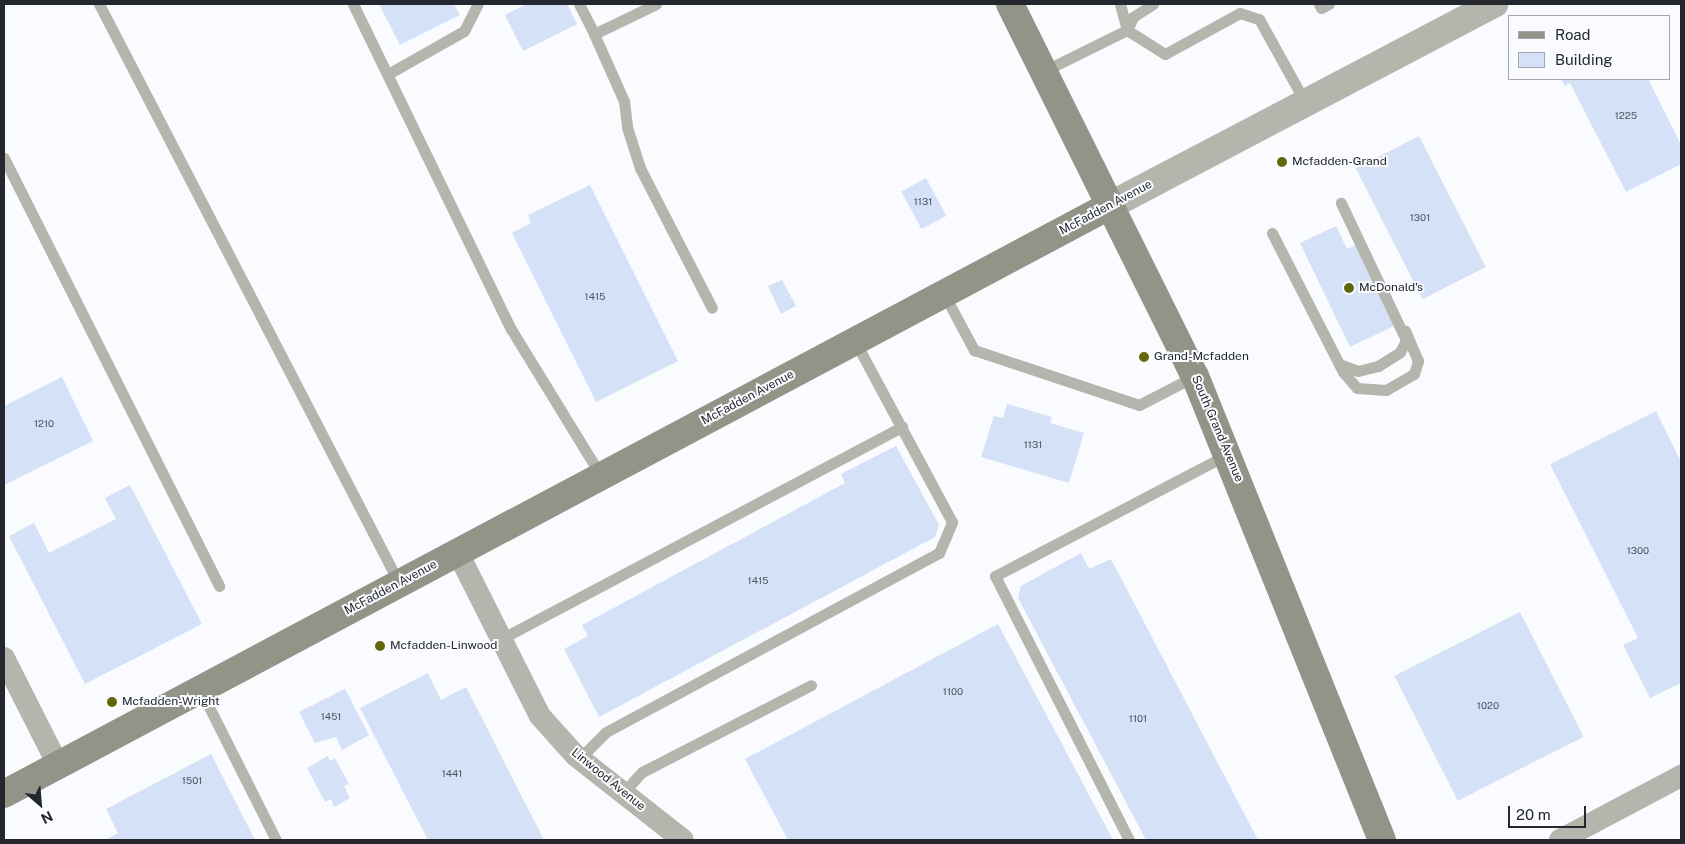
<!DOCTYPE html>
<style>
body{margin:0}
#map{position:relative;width:1685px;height:844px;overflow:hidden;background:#f9fbfe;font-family:"Public Sans",sans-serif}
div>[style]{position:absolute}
.building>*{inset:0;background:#d4e1f7;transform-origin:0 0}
.service>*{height:11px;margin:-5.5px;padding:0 5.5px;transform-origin:5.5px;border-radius:5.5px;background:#b4b5ad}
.minor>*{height:22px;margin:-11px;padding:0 11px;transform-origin:11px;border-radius:11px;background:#b4b5ad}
.tertiary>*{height:28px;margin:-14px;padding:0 14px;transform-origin:14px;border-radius:14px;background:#b4b5ad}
.secondary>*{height:28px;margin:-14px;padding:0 14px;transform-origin:14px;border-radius:14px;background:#929488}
.dots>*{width:14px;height:14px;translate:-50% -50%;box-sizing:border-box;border:2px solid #f9fbfe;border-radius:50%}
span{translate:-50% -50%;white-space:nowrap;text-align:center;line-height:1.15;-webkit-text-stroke:4px #f9fbfe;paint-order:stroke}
.number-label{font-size:10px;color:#505660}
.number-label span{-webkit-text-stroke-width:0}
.poi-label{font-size:12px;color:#24282e}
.left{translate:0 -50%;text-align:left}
.street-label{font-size:12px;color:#24282e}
.frame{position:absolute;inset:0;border:5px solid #24282e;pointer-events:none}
.legend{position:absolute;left:1508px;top:15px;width:162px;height:65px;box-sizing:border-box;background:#f9fbfe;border:1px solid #a4a7ab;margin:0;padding:6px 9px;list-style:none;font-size:15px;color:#24282e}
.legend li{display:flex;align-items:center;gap:10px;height:25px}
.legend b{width:25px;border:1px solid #a4a7ab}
.north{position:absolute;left:15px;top:779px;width:50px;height:50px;-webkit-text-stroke:4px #f9fbfe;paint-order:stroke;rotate:153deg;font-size:14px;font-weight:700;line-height:20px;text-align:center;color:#24282e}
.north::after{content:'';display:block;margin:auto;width:18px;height:22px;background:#24282e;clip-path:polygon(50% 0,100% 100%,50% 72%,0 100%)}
.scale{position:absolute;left:1508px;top:806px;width:78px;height:22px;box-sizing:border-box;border:2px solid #24282e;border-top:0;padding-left:6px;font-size:15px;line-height:18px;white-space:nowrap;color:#24282e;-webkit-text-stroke:4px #f9fbfe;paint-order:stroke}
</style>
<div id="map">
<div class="building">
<i style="clip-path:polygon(379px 4px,454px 4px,460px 15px,400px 45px)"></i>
<i style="clip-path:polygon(527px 4px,567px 4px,577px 24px,523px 51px,505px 15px)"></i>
<i style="clip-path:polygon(1561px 79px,1648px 79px,1681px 145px,1681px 164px,1626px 192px,1570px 83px,1565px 86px)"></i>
<i style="left:1419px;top:136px;width:147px;height:71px;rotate:63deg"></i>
<i style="left:926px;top:178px;width:43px;height:28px;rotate:62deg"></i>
<i style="clip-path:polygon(590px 185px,678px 361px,596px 402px,512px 233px,531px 223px,528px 215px)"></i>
<i style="clip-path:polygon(1336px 226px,1347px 249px,1356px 245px,1394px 326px,1350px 347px,1300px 243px)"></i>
<i style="clip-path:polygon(782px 280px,796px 306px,781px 314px,768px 286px)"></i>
<i style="clip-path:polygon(62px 377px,93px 441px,4px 485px,4px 406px)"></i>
<i style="clip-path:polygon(1007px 404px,1052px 417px,1050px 423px,1084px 433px,1069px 483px,981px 457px,994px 416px,1003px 418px)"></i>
<i style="clip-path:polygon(1656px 411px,1681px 462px,1681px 683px,1650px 698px,1623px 645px,1638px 638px,1550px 464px)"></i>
<i style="clip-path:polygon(896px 446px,939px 525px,935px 537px,599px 717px,564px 649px,588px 636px,582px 625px,845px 483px,841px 474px)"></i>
<i style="clip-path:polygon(130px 485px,202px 624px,85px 684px,9px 536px,34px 523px,49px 553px,116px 519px,105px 498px)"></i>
<i style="clip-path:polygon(1081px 553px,1089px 569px,1111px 559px,1258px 840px,1146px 840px,1018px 598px,1021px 586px)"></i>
<i style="left:1520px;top:612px;width:140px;height:141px;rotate:63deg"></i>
<i style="clip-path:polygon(998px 624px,1113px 840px,788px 840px,745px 759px)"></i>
<i style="clip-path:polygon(428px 673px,441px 700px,466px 687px,544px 840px,428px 840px,360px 708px)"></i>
<i style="clip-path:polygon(345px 689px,369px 735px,342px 750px,336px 737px,315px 743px,299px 712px)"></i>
<i style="clip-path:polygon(211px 754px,255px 840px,105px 840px,118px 833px,106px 809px)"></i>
<i style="clip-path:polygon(328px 756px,330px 761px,335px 758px,349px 784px,344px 786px,350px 798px,334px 807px,331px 799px,325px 802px,307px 768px)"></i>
</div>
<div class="service">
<i style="left:99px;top:4px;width:652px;rotate:62.61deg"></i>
<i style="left:353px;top:4px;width:361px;rotate:64.1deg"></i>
<i style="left:511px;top:329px;width:172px;rotate:58.5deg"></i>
<i style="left:579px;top:4px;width:34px;rotate:63deg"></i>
<i style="left:594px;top:34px;width:69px;rotate:-25.8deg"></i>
<i style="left:1120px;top:4px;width:27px;rotate:75deg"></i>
<i style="left:1127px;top:30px;width:45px;rotate:32.3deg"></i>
<i style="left:1165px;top:54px;width:85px;rotate:-28.7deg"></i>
<i style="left:1240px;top:13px;width:20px;rotate:18deg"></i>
<i style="left:1259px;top:19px;width:95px;rotate:61deg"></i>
<i style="left:1319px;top:4px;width:4px;rotate:63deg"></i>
<i style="left:1321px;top:8px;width:9px;rotate:-27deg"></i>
<i style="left:594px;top:34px;width:73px;rotate:65.9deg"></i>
<i style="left:624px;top:101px;width:26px;rotate:83deg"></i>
<i style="left:627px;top:127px;width:43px;rotate:72.4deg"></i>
<i style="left:640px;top:168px;width:157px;rotate:62.8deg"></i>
<i style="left:1044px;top:71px;width:93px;rotate:-26.3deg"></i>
<i style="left:1127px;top:30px;width:14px;rotate:-65deg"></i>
<i style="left:1133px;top:17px;width:24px;rotate:-33deg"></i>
<i style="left:388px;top:74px;width:87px;rotate:-29.5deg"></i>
<i style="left:464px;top:31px;width:30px;rotate:-63deg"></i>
<i style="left:4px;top:158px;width:479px;rotate:63.3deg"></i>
<i style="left:1272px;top:233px;width:156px;rotate:62.9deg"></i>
<i style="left:1343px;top:372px;width:21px;rotate:49deg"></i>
<i style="left:1357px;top:388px;width:29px;rotate:4deg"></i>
<i style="left:1386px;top:390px;width:32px;rotate:-30deg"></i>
<i style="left:1414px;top:374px;width:14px;rotate:-73deg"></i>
<i style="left:1418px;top:361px;width:33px;rotate:-113deg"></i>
<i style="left:944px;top:294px;width:64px;rotate:61.8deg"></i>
<i style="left:974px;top:350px;width:174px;rotate:18.4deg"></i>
<i style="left:1139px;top:405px;width:63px;rotate:-27.4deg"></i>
<i style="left:1339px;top:364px;width:20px;rotate:20deg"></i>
<i style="left:1358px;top:371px;width:21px;rotate:-14deg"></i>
<i style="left:1378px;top:366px;width:26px;rotate:-32deg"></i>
<i style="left:1400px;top:352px;width:13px;rotate:-63deg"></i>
<i style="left:1406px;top:340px;width:152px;rotate:-115.4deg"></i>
<i style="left:501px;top:639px;width:454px;rotate:-27.9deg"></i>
<i style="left:200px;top:689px;width:169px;rotate:63.3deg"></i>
<i style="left:579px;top:759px;width:38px;rotate:-45deg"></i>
<i style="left:606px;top:732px;width:378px;rotate:-28.3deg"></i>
<i style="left:939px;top:553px;width:34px;rotate:-67deg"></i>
<i style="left:952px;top:522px;width:205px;rotate:-118.2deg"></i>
<i style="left:623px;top:793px;width:28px;rotate:-48deg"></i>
<i style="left:642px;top:772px;width:190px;rotate:-27.2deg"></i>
<i style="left:1129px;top:840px;width:296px;rotate:-116.9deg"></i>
<i style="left:995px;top:576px;width:263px;rotate:-27.6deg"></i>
</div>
<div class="minor">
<i style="left:458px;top:553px;width:182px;rotate:63.3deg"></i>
<i style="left:540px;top:716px;width:52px;rotate:48.1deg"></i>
<i style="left:575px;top:755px;width:137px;rotate:38.2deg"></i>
<i style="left:4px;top:658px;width:120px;rotate:63.2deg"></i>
<i style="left:1560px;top:840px;width:137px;rotate:-27.9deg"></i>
</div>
<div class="tertiary">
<i style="left:1111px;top:205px;width:433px;rotate:-27.7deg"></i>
</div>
<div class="secondary">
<i style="left:1010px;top:4px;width:415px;rotate:63.6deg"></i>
<i style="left:1195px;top:376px;width:500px;rotate:68.05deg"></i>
<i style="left:4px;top:794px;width:1254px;rotate:-28.02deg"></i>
</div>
<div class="dots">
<i style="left:1282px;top:162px;background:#626809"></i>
<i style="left:1349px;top:288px;background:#626809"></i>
<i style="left:1144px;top:357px;background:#626809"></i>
<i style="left:380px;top:646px;background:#626809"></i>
<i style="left:112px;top:702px;background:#626809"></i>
</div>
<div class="number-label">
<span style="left:1626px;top:116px">1225</span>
<span style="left:923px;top:202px">1131</span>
<span style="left:1420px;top:218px">1301</span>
<span style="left:595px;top:297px">1415</span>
<span style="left:44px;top:424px">1210</span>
<span style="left:1033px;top:445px">1131</span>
<span style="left:1638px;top:551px">1300</span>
<span style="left:758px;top:581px">1415</span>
<span style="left:953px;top:692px">1100</span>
<span style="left:1488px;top:706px">1020</span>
<span style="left:331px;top:717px">1451</span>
<span style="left:1138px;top:719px">1101</span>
<span style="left:452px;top:774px">1441</span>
<span style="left:192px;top:781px">1501</span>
</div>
<div class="poi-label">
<span class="left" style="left:1292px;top:162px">Mcfadden-Grand</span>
<span class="left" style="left:1359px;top:288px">McDonald's</span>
<span class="left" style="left:1154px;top:357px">Grand-Mcfadden</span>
<span class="left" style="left:390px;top:646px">Mcfadden-Linwood</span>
<span class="left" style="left:122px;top:702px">Mcfadden-Wright</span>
</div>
<div class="street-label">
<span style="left:1106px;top:208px;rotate:-28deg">McFadden Avenue</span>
<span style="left:748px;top:398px;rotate:-28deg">McFadden Avenue</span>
<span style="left:1217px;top:429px;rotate:67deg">South Grand Avenue</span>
<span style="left:391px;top:588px;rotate:-28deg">McFadden Avenue</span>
<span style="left:608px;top:780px;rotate:39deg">Linwood Avenue</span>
</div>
<div class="frame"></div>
<ul class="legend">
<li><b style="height:6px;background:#929488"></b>Road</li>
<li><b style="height:14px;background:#d4e1f7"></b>Building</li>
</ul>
<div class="north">N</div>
<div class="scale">20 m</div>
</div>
